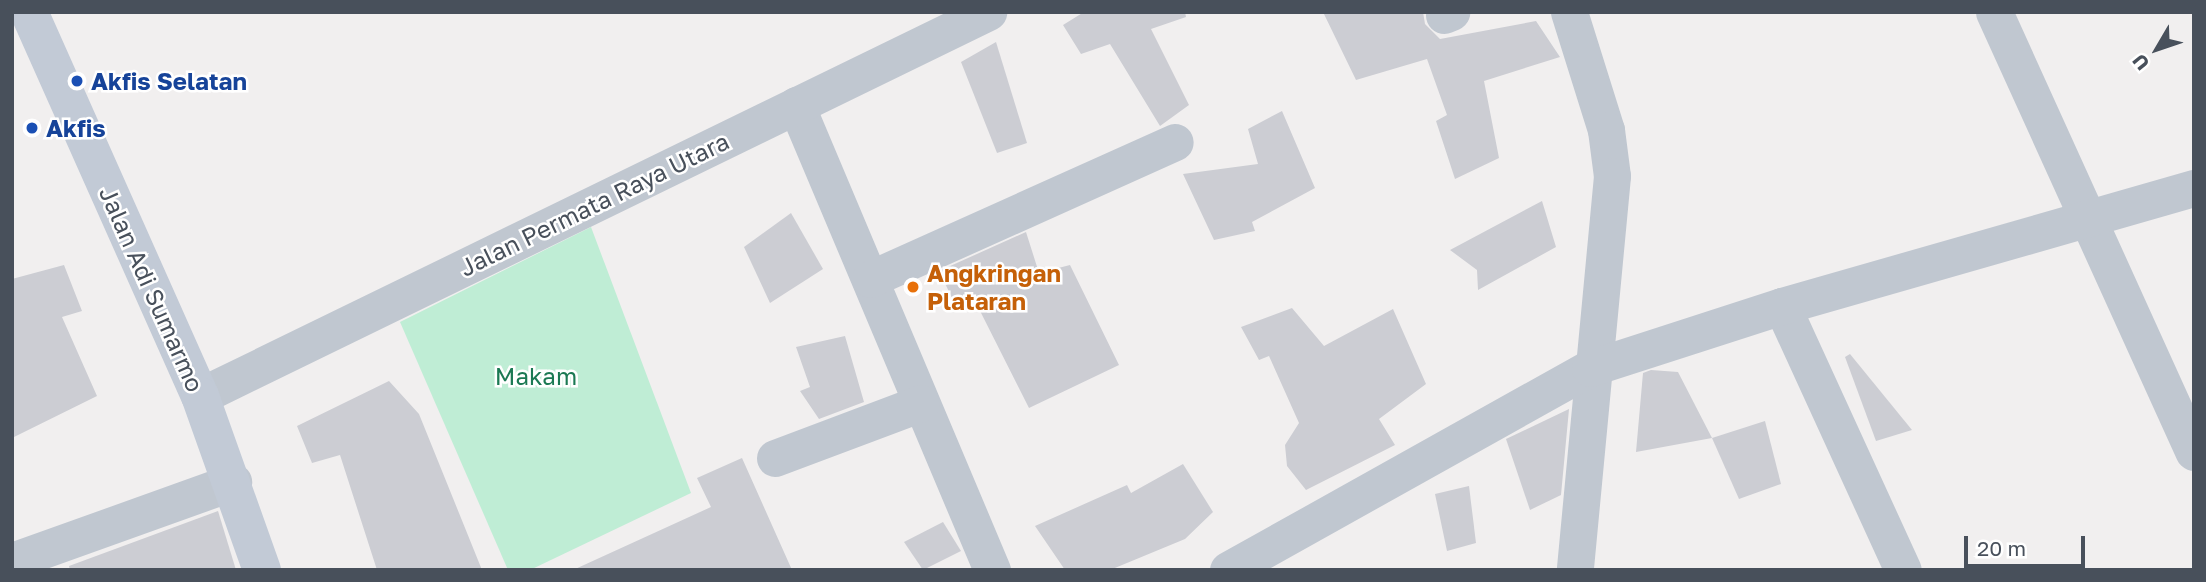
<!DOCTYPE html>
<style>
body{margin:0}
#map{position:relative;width:2206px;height:582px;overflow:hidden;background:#f1efef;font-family:"Golos Text",sans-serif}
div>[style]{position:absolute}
.green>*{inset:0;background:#bfedd5}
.building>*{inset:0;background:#cccdd3}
.street>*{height:37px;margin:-18.5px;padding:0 18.5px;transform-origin:18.5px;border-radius:18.5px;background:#c0c7d0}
.secondary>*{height:38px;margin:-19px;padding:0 19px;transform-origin:19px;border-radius:19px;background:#c2cad6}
.dots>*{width:19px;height:19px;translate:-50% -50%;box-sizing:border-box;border:4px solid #fff;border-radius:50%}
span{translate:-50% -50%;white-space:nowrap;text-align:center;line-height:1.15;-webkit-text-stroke:5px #fff;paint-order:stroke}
.transit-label{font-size:24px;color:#164399;font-weight:700}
.left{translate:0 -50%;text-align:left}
.street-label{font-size:24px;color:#48505b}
.food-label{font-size:24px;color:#c56008;font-weight:700}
.park-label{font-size:24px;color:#1b7953}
.frame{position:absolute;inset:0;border:14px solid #48505b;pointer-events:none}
.north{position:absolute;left:2122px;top:14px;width:70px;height:70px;-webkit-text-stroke:5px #fff;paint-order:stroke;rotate:231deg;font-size:19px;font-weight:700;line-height:28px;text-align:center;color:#48505b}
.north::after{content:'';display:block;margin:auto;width:24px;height:32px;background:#48505b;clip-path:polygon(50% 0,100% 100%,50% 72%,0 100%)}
.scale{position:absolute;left:1964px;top:536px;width:121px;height:32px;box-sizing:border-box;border:4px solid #48505b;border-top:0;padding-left:9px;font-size:21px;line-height:24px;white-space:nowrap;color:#48505b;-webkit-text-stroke:5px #fff;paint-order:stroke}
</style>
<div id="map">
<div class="green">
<i style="clip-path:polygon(591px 227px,691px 493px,530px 570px,508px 570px,400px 322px)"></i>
</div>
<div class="building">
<i style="clip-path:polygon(1084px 12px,1185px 12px,1186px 17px,1151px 29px,1189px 105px,1160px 126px,1110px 44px,1081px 54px,1063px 25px)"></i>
<i style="clip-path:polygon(1323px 12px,1423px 12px,1425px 24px,1440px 39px,1536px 21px,1560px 57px,1484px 81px,1499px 158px,1455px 179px,1436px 121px,1447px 115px,1427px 59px,1356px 80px)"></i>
<i style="clip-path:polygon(996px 42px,1027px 143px,997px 153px,961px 62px)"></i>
<i style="clip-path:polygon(1282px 111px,1315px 188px,1252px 222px,1255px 231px,1214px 240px,1183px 174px,1258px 164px,1248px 129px)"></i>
<i style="clip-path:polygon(1542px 201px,1556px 247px,1478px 290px,1477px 270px,1450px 250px)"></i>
<i style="clip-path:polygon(791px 213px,823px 269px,770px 303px,744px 247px)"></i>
<i style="clip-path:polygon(1026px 232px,1039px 273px,1070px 265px,1119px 365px,1029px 408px,971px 293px,953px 300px,939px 271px)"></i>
<i style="clip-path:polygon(64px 265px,82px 311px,62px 317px,97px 396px,12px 438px,12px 279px)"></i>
<i style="clip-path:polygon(1292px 308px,1324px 346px,1393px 309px,1426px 384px,1379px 419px,1395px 445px,1306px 490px,1287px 466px,1285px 445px,1299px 423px,1269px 356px,1259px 360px,1241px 327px)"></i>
<i style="clip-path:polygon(845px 336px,864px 402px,819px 419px,800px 391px,810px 387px,796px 347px)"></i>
<i style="clip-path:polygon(1850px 354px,1912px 430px,1876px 441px,1845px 357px)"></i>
<i style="clip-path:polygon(1651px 370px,1678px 372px,1712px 438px,1636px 452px,1643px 373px)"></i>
<i style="clip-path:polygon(389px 381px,419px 414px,482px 570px,377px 570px,340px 455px,312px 463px,297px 426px)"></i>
<i style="clip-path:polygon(1569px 409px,1561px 495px,1530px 510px,1506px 439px)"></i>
<i style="clip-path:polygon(1765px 421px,1781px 484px,1739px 499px,1712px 438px)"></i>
<i style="clip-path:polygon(742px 458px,792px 570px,573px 570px,711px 507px,697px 478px)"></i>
<i style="clip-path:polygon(1183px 464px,1213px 512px,1185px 539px,1110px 570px,1065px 570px,1035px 526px,1127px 485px,1131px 493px)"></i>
<i style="clip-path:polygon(1469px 486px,1476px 543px,1447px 551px,1435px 494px)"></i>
<i style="clip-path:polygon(218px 511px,236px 570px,70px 570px,69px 566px)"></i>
<i style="clip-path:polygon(943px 522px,961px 551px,923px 570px,904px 542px)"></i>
</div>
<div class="street">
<i style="left:1569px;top:12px;width:124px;rotate:72.6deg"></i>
<i style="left:1606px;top:130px;width:46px;rotate:82.6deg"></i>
<i style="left:1612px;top:176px;width:396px;rotate:95.4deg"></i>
<i style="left:1994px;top:12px;width:483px;rotate:65.6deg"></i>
<i style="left:1444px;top:15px;width:8px;rotate:-23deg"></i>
<i style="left:796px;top:105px;width:505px;rotate:67.14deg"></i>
<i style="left:870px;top:279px;width:334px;rotate:-24.2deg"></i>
<i style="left:1782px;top:306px;width:290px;rotate:65.4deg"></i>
<i style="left:200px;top:396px;width:877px;rotate:-25.98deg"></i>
<i style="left:775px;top:458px;width:156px;rotate:-20.6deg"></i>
<i style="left:12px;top:561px;width:235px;rotate:-19.7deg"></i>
<i style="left:1228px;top:570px;width:415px;rotate:-29.2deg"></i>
<i style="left:1590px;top:368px;width:202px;rotate:-17.9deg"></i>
<i style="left:1782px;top:306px;width:429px;rotate:-16deg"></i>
</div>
<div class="secondary">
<i style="left:29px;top:12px;width:420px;rotate:66deg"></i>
<i style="left:200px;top:396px;width:185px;rotate:70.4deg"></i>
</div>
<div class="dots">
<i style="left:77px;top:81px;background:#1a4fb4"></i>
<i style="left:32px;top:128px;background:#1a4fb4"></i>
<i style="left:913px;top:287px;background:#e8710a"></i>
</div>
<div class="transit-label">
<span class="left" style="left:91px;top:81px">Akfis Selatan</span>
<span class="left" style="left:46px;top:128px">Akfis</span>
</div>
<div class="street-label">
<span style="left:594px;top:204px;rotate:-26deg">Jalan Permata Raya Utara</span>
<span style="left:152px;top:289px;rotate:66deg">Jalan Adi Sumarmo</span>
</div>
<div class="food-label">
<span class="left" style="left:927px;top:287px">Angkringan<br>Plataran</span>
</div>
<div class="park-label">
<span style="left:536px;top:376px">Makam</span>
</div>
<div class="frame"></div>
<div class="north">U</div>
<div class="scale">20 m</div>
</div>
